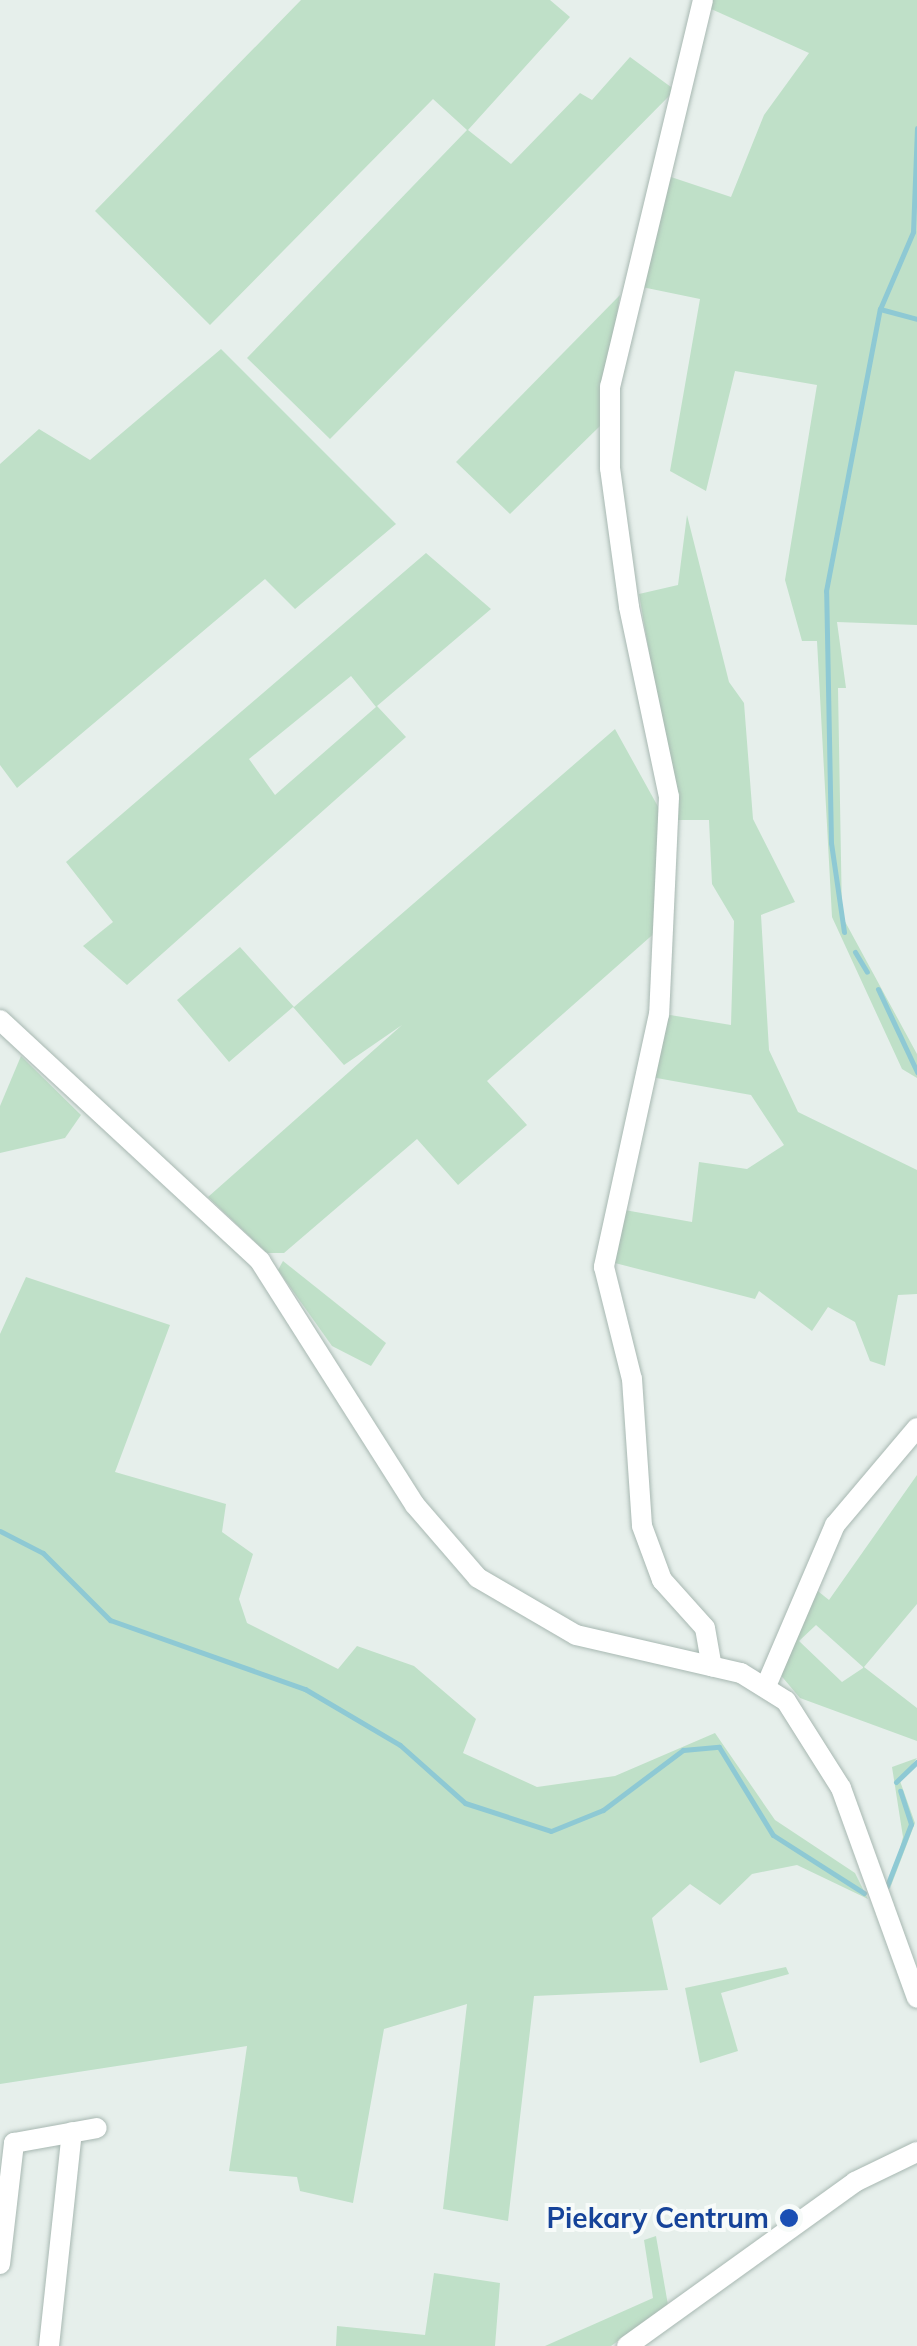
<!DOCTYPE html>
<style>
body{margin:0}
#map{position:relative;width:917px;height:2346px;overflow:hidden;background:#e6efeb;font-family:Mulish,sans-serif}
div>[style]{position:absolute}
.green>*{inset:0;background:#bfe0c8}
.stream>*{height:5px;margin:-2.5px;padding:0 2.5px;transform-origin:2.5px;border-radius:2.5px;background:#8ec9d4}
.roads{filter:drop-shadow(0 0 2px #a8b8b2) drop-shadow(0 0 2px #a8b8b2)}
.minor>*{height:20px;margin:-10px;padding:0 10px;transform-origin:10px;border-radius:10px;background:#fff}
.dots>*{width:28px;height:28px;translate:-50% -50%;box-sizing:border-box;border:5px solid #f7fbf9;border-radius:50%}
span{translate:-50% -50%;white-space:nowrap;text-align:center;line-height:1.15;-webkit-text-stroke:8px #f7fbf9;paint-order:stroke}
.transit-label{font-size:28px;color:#164399;font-weight:700}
.right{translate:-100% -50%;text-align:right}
</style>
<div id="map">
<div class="green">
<i style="clip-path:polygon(301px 0,550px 0,570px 17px,468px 130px,511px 164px,580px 93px,592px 100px,630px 57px,675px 90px,330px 439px,247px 358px,467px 130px,433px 99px,210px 325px,95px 211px)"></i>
<i style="clip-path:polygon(711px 0,917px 0,917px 625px,837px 622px,846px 688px,838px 688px,842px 916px,917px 1054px,917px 1078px,902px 1069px,832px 917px,817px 641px,802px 641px,785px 580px,817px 385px,735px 371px,706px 491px,670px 471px,700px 299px,637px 286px,668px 176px,731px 197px,764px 115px,809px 53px,709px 8px)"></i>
<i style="clip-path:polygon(620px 295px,600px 426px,510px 514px,456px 462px)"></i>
<i style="clip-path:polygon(221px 349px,396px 524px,295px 609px,265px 579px,17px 788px,0 765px,0 464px,39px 429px,90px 460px)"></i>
<i style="clip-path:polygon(687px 515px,729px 682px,744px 703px,753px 819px,795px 902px,761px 915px,769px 1050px,798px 1112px,917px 1170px,917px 1294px,898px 1295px,885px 1366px,870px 1361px,855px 1322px,828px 1307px,812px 1331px,759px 1291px,755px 1299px,611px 1262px,619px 1209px,692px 1222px,699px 1162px,747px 1169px,784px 1145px,751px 1095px,651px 1077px,664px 1014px,731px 1025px,734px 921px,712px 884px,709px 820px,678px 820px,639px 594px,678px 585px)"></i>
<i style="clip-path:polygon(evenodd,426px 553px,491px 609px,377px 706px,406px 737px,127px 985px,83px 946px,113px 922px,66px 862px,426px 553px,351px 676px,376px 707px,275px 795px,249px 759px,351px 676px)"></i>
<i style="clip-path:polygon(615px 729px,661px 812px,658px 930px,487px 1081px,527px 1125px,458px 1185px,417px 1139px,284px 1253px,267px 1253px,208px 1197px,402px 1025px,344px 1065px,293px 1007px,229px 1062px,177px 1000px,240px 947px,294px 1007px)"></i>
<i style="clip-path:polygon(21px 1056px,81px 1115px,65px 1138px,0 1153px,0 1106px)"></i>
<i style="clip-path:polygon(283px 1261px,386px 1343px,371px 1366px,332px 1346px,278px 1270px)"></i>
<i style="clip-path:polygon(26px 1277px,170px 1325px,115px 1472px,226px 1504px,222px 1532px,253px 1554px,239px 1599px,247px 1623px,338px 1669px,357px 1646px,414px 1666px,476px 1719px,463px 1753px,537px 1787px,615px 1776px,715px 1733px,775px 1820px,855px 1873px,868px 1899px,797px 1865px,752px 1874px,720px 1905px,690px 1884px,652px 1918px,668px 1990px,534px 1996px,508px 2221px,443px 2209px,467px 2004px,384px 2029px,353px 2203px,300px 2191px,297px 2177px,229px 2171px,247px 2046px,0 2084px,0 1334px)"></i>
<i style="clip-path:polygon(evenodd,917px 1475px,917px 1604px,864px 1667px,917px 1708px,917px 1741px,800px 1698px,778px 1672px,809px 1584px,829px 1600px,917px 1475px,816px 1625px,863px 1667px,863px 1668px,842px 1682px,799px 1641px,816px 1625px)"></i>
<i style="clip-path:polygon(917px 1758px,900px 1781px,915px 1823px,889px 1891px,903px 1837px,892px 1767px)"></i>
<i style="clip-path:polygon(786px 1967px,789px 1974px,721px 1993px,738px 2051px,700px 2063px,685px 1988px)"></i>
<i style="clip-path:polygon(656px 2236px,668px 2305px,611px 2346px,545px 2346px,653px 2298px,644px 2240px)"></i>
<i style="clip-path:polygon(434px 2273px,500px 2283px,495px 2346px,336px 2346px,337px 2326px,425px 2335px)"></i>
</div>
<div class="stream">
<i style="left:880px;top:309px;width:38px;rotate:15deg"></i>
<i style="left:844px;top:932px;width:90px;rotate:-98.3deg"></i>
<i style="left:831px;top:843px;width:252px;rotate:-91.1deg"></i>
<i style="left:826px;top:591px;width:287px;rotate:-79.2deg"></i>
<i style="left:880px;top:309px;width:84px;rotate:-66.8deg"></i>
<i style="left:913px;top:232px;width:104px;rotate:-87.8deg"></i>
<i style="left:855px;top:952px;width:23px;rotate:59deg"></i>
<i style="left:878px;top:989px;width:92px;rotate:64.8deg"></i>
<i style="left:0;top:1531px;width:48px;rotate:27.1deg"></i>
<i style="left:43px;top:1553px;width:95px;rotate:45deg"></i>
<i style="left:110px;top:1620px;width:207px;rotate:19.5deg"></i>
<i style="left:305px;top:1689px;width:110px;rotate:30.5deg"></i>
<i style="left:400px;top:1745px;width:87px;rotate:41.7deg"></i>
<i style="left:465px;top:1803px;width:90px;rotate:18deg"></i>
<i style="left:551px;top:1831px;width:56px;rotate:-22deg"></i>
<i style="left:603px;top:1810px;width:100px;rotate:-36.9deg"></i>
<i style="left:683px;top:1750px;width:36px;rotate:-5deg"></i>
<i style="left:719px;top:1747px;width:103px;rotate:58.5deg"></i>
<i style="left:773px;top:1835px;width:108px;rotate:32.5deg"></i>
<i style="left:896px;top:1782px;width:29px;rotate:-44deg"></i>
<i style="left:887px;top:1886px;width:66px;rotate:-68.8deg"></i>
<i style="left:911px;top:1824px;width:35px;rotate:-108deg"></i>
</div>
<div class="roads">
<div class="minor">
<i style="left:703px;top:0;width:397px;rotate:103.5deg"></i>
<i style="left:610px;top:386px;width:82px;rotate:90deg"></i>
<i style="left:610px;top:468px;width:140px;rotate:82.2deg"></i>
<i style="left:629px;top:607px;width:194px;rotate:78.1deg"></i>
<i style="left:669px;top:797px;width:217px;rotate:92.6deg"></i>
<i style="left:659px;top:1014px;width:259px;rotate:102.3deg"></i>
<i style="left:604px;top:1267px;width:115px;rotate:76deg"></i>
<i style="left:632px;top:1379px;width:147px;rotate:86.1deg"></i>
<i style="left:642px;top:1526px;width:58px;rotate:69.7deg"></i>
<i style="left:662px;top:1580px;width:64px;rotate:48.1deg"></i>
<i style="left:705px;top:1628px;width:39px;rotate:80deg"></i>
<i style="left:0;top:1020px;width:355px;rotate:42.8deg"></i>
<i style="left:260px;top:1261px;width:289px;rotate:57.6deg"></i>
<i style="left:415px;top:1505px;width:96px;rotate:49.2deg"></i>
<i style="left:478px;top:1578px;width:113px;rotate:30.2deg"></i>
<i style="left:576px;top:1635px;width:169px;rotate:13deg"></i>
<i style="left:741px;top:1673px;width:53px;rotate:31.9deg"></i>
<i style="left:786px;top:1701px;width:103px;rotate:57.7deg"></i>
<i style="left:841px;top:1788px;width:223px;rotate:70.1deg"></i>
<i style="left:766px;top:1686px;width:175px;rotate:-66.8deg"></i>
<i style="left:835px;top:1525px;width:127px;rotate:-49.8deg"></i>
<i style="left:0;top:2264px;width:122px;rotate:-83.4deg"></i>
<i style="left:14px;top:2143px;width:84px;rotate:-10.2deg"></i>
<i style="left:49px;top:2346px;width:215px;rotate:-83.9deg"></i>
<i style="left:627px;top:2346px;width:281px;rotate:-35.7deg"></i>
<i style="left:855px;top:2182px;width:69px;rotate:-25.8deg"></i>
</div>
</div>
<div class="dots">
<i style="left:789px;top:2218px;background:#1a4fb4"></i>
</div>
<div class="transit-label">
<span class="right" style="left:769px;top:2218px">Piekary Centrum</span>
</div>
</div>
